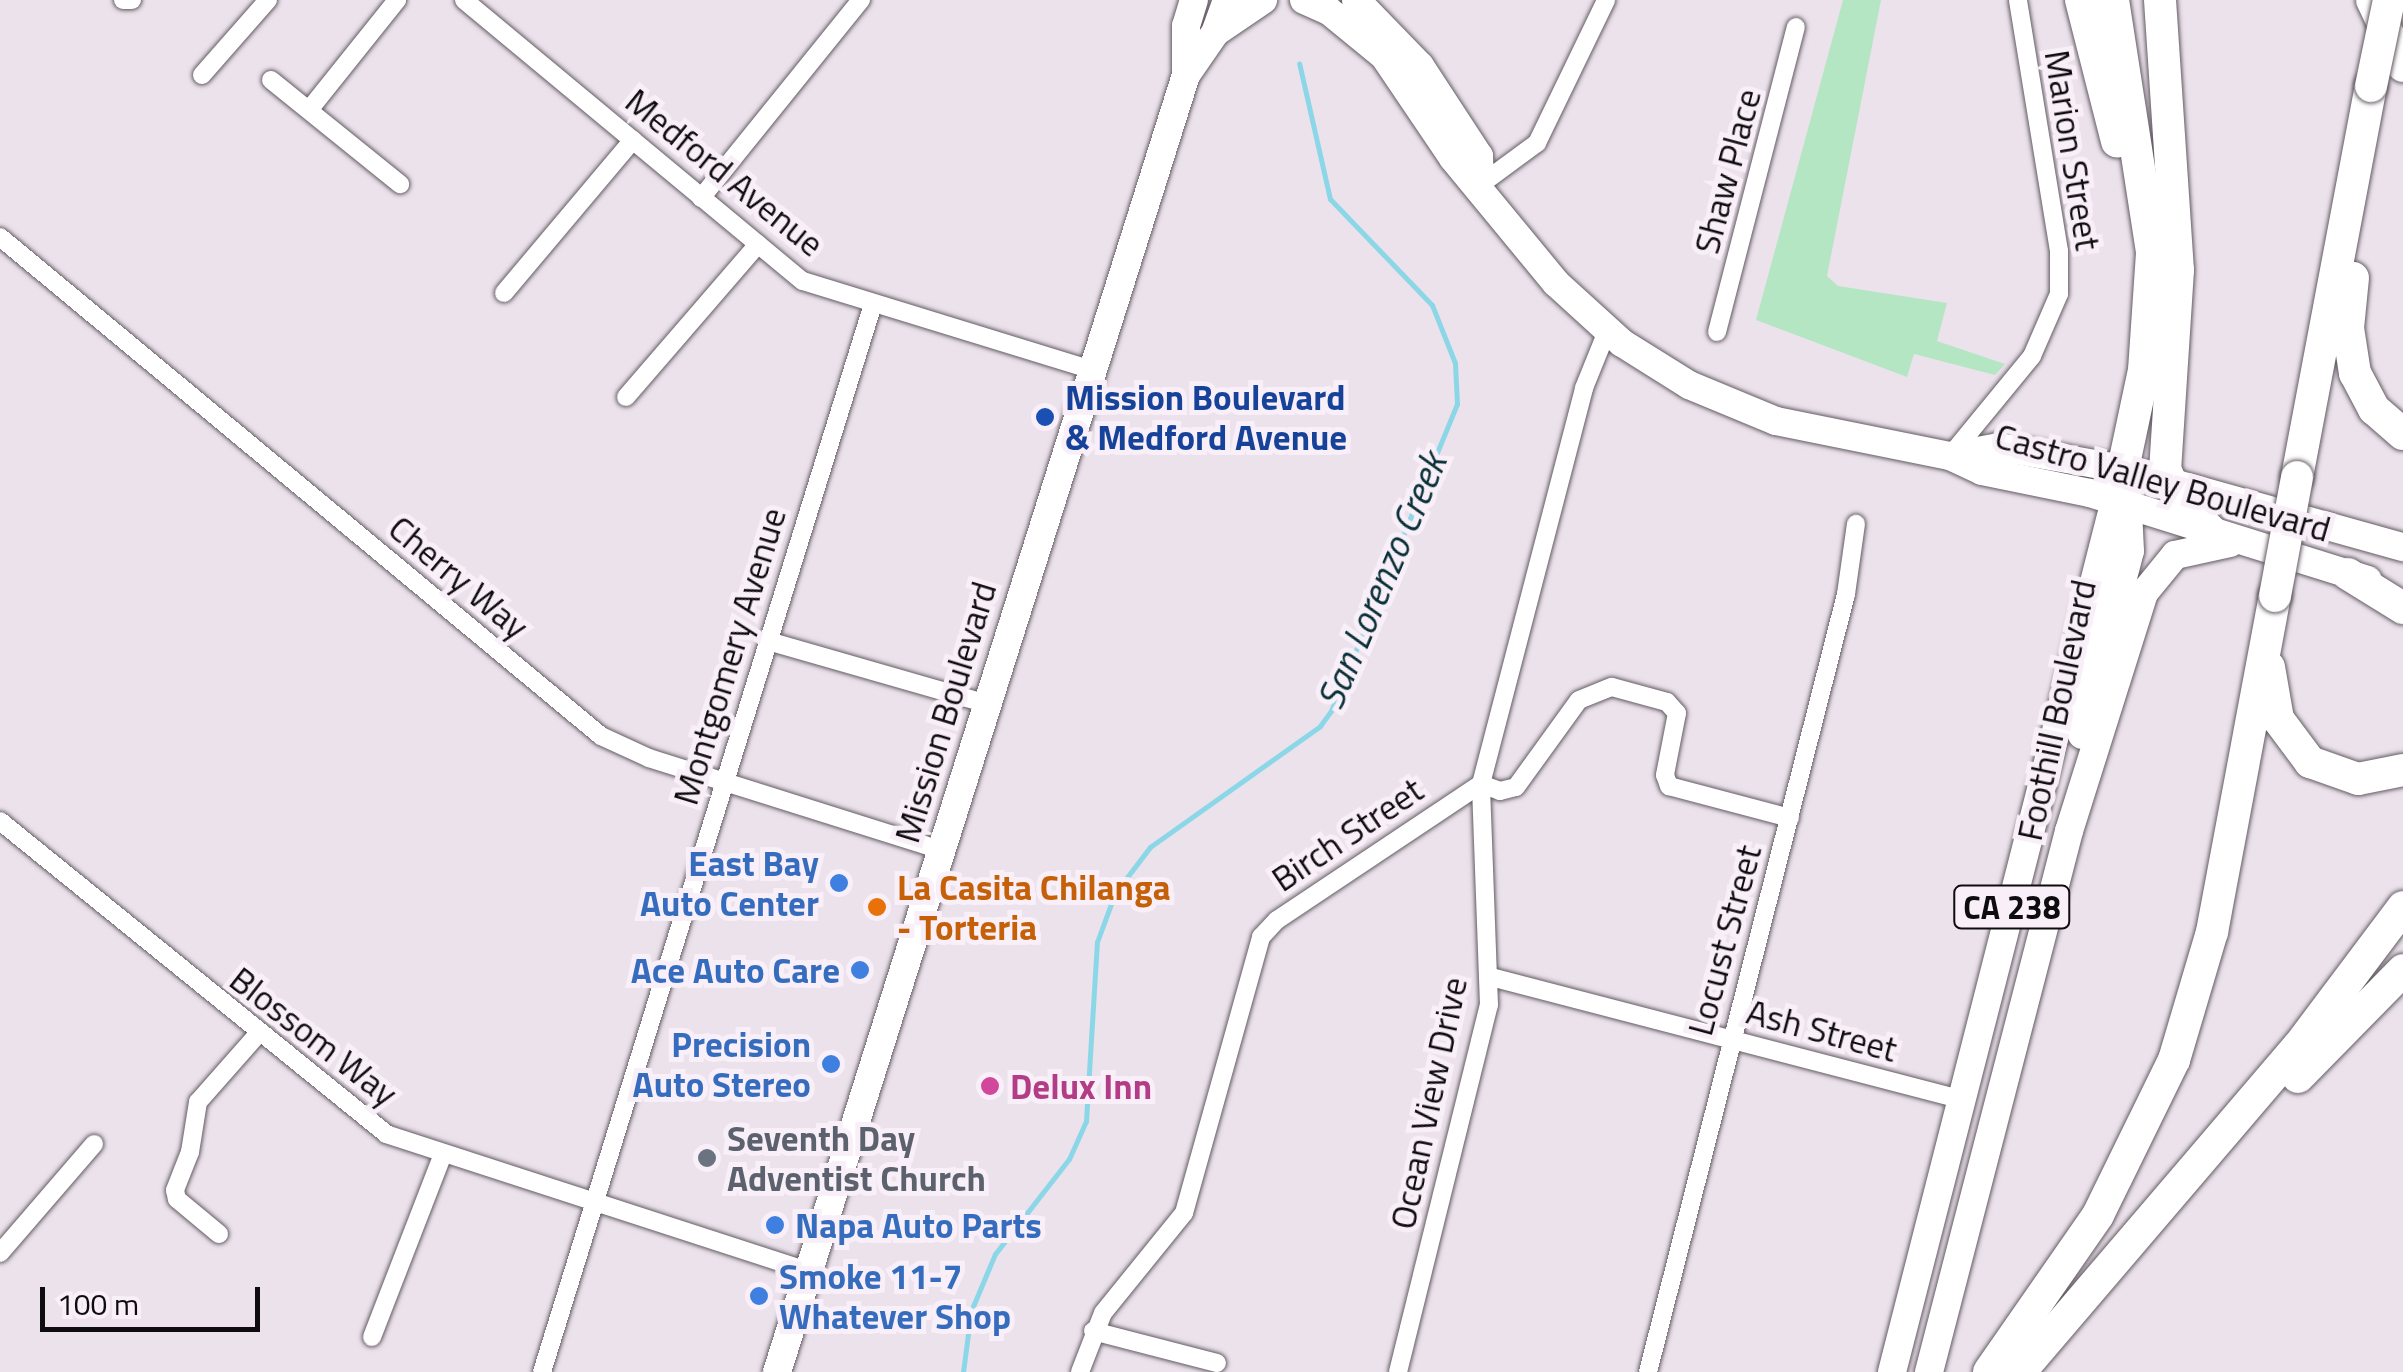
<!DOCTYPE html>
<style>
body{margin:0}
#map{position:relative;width:2403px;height:1372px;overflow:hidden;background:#ebe2eb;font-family:"Titillium Web",sans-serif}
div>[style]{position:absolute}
.green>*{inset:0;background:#b5e6c4}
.stream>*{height:5px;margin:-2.5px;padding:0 2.5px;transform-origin:2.5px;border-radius:2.5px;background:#8cd7e7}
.roads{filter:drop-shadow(0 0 2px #635b63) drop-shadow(0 0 2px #635b63)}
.street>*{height:18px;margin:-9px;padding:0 9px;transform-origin:9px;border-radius:9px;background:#fff}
.primary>*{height:28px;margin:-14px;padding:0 14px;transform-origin:14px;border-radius:14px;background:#fff}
.highway>*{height:32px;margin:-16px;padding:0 16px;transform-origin:16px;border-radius:16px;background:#fff}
.bridges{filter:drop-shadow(0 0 2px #635b63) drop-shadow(0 0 2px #635b63)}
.highway-bridge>*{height:32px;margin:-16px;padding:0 16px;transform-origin:16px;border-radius:16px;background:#fff}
.dots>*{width:28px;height:28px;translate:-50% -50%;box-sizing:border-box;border:5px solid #f8eff8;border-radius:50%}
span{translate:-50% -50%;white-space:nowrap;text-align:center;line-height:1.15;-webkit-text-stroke:10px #f8eff8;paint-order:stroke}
.shield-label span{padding:2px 8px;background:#f8eff8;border:2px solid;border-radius:8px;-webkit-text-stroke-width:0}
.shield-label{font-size:32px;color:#0f0c0f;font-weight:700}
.street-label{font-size:35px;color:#0f0c0f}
.transit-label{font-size:35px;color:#164399;font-weight:700}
.left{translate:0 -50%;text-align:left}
.shop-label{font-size:35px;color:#366cbe;font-weight:700}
.right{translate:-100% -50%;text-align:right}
.food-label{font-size:35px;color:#c56008;font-weight:700}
.hotel-label{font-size:35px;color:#b23c85;font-weight:700}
.worship-label{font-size:35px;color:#5b616d;font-weight:700}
.water-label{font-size:38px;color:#082f36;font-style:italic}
.scale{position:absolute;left:40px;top:1287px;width:220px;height:45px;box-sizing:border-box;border:5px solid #0f0c0f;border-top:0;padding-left:12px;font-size:30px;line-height:35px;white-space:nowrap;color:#0f0c0f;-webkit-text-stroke:8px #f8eff8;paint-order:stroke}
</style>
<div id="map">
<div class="green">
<i style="clip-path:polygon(1843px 0,1881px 0,1827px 276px,1838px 286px,1947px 303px,1937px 341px,2005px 364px,1995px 375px,1914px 354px,1907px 377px,1756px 320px)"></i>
</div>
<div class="stream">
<i style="left:963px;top:1372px;width:62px;rotate:-82.5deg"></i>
<i style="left:971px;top:1311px;width:62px;rotate:-67.2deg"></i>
<i style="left:995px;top:1254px;width:120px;rotate:-52.1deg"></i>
<i style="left:1069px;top:1159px;width:42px;rotate:-65.9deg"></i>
<i style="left:1086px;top:1121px;width:179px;rotate:-86.5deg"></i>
<i style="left:1097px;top:942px;width:52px;rotate:-69.8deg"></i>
<i style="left:1115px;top:893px;width:58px;rotate:-52.7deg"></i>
<i style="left:1150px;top:847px;width:209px;rotate:-35.4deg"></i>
<i style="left:1320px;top:726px;width:19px;rotate:-54deg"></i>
<i style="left:1331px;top:711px;width:332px;rotate:-67.7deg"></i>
<i style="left:1457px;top:404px;width:41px;rotate:-92.8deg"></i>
<i style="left:1455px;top:363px;width:62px;rotate:-111.6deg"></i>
<i style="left:1432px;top:305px;width:147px;rotate:-133.9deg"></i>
<i style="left:1330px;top:199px;width:139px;rotate:-102.8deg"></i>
</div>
<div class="roads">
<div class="street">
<i style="left:123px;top:0;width:9px"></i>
<i style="left:464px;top:0;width:440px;rotate:39.7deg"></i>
<i style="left:803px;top:281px;width:303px;rotate:17.1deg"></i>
<i style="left:202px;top:75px;width:100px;rotate:-48.7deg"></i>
<i style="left:271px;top:80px;width:166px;rotate:38.9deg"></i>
<i style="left:309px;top:110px;width:141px;rotate:-51.3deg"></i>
<i style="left:1480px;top:185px;width:71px;rotate:-36.4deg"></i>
<i style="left:1537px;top:143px;width:159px;rotate:-64.2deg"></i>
<i style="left:701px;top:198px;width:255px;rotate:-51.1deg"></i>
<i style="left:0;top:237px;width:781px;rotate:39.7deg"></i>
<i style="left:601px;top:736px;width:53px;rotate:24.6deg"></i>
<i style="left:649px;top:758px;width:306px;rotate:17.5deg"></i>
<i style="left:504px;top:293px;width:200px;rotate:-49.9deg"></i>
<i style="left:1717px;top:332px;width:315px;rotate:-75.5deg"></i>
<i style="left:626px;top:397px;width:202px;rotate:-49.2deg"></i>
<i style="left:1950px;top:456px;width:129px;rotate:-50.6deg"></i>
<i style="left:2032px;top:356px;width:68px;rotate:-66.5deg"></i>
<i style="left:2059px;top:294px;width:43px;rotate:-90deg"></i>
<i style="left:2059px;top:251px;width:254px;rotate:-99.3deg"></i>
<i style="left:768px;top:641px;width:229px;rotate:16deg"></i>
<i style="left:1481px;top:784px;width:20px;rotate:20deg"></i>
<i style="left:1500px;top:791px;width:16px;rotate:-14deg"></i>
<i style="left:1516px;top:787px;width:107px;rotate:-54.1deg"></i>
<i style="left:1579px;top:700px;width:35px;rotate:-22deg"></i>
<i style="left:1612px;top:687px;width:57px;rotate:15.3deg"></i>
<i style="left:1667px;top:702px;width:15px;rotate:48deg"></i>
<i style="left:1677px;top:713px;width:63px;rotate:101deg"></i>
<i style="left:1665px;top:775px;width:12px;rotate:70deg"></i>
<i style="left:1669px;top:786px;width:125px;rotate:14.8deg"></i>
<i style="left:0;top:821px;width:497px;rotate:39deg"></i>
<i style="left:386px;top:1134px;width:444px;rotate:18deg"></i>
<i style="left:1491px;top:977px;width:487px;rotate:14.6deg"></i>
<i style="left:219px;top:1234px;width:55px;rotate:-140.2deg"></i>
<i style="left:177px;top:1199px;width:9px;rotate:-103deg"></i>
<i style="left:175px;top:1190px;width:41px;rotate:-68.5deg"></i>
<i style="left:190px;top:1152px;width:51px;rotate:-80.9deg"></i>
<i style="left:198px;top:1102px;width:89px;rotate:-48.6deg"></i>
<i style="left:0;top:1253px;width:144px;rotate:-49.2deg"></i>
<i style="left:1093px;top:1331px;width:128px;rotate:14.5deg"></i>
<i style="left:372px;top:1337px;width:196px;rotate:-68.8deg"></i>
<i style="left:542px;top:1372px;width:1118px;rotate:-72.78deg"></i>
<i style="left:1080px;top:1372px;width:63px;rotate:-68.7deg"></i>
<i style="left:1103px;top:1313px;width:129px;rotate:-51deg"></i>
<i style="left:1184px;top:1213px;width:287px;rotate:-74.4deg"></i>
<i style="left:1261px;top:937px;width:23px;rotate:-47deg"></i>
<i style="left:1277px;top:920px;width:245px;rotate:-33.7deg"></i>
<i style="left:1398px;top:1372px;width:378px;rotate:-76.1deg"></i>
<i style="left:1489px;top:1005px;width:221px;rotate:-92.1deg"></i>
<i style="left:1481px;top:784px;width:409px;rotate:-75.4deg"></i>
<i style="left:1584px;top:388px;width:61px;rotate:-68deg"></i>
<i style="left:1648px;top:1372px;width:803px;rotate:-75.72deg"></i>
<i style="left:1846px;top:594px;width:71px;rotate:-81.9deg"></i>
</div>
<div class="primary">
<i style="left:1304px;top:0;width:27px;rotate:24deg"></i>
<i style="left:1329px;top:11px;width:71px;rotate:39.3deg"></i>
<i style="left:1384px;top:56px;width:123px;rotate:55.9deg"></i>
<i style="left:1453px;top:158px;width:162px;rotate:50.5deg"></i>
<i style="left:1556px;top:283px;width:89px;rotate:42.3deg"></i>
<i style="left:1622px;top:343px;width:79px;rotate:32.1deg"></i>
<i style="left:1689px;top:385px;width:94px;rotate:22.5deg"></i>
<i style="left:1776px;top:421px;width:177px;rotate:11.4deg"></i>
<i style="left:1950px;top:456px;width:35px;rotate:25deg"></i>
<i style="left:1982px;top:471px;width:110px;rotate:11.5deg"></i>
<i style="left:2090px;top:493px;width:291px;rotate:17.4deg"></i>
<i style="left:1356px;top:0;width:92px;rotate:45.9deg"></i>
<i style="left:1420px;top:66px;width:108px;rotate:56.8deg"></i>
<i style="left:1479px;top:156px;width:29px;rotate:88deg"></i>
<i style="left:1216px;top:32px;width:57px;rotate:-34.2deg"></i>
<i style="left:1186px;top:75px;width:49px;rotate:-90deg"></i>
<i style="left:1186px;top:26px;width:27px;rotate:-73deg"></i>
<i style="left:1950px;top:456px;width:50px;rotate:-10.4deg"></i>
<i style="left:1999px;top:447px;width:126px;rotate:10.1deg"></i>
<i style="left:2123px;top:469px;width:291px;rotate:15.6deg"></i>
<i style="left:2082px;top:735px;width:190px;rotate:-75.4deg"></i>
<i style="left:2130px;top:551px;width:61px;rotate:-92.8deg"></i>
<i style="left:777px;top:1372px;width:1360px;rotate:-72.5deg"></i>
<i style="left:1186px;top:75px;width:51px;rotate:-55.4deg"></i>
<i style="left:1215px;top:33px;width:35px;rotate:-70deg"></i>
<i style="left:1892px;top:1372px;width:916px;rotate:-75.65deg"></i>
<i style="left:1929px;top:1372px;width:559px;rotate:-75.49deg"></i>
<i style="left:2069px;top:831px;width:250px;rotate:-72.5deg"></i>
<i style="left:2144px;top:593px;width:49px;rotate:-50.8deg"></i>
<i style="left:2175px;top:555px;width:56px;rotate:-12.3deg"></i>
</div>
<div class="highway">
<i style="left:2081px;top:0;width:146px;rotate:75.7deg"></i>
<i style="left:2113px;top:0;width:256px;rotate:81.2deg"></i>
<i style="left:2152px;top:253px;width:117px;rotate:93.9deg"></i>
<i style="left:2144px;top:370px;width:101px;rotate:102deg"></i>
<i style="left:2160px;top:0;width:271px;rotate:86.2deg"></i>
<i style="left:2178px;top:270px;width:199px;rotate:93.7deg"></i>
<i style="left:2165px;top:469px;width:34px;rotate:66deg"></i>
<i style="left:2179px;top:500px;width:46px;rotate:44.1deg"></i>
<i style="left:2372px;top:0;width:73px;rotate:64.8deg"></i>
<i style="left:2353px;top:278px;width:50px;rotate:95.7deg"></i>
<i style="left:2348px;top:328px;width:46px;rotate:81.2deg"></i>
<i style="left:2355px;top:373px;width:41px;rotate:62.2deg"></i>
<i style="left:2374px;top:409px;width:38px;rotate:41deg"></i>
<i style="left:2297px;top:477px;width:398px;rotate:-79.3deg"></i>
<i style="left:2348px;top:574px;width:65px;rotate:31.7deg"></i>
<i style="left:2269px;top:667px;width:53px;rotate:80.2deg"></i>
<i style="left:2278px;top:719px;width:54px;rotate:53.3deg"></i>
<i style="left:2310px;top:762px;width:51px;rotate:19.5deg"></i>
<i style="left:2358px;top:779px;width:46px;rotate:-11.3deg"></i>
<i style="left:2298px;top:1077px;width:150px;rotate:-45.5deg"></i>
<i style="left:1989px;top:1372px;width:191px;rotate:-55.2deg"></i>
<i style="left:2098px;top:1215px;width:173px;rotate:-63.9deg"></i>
<i style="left:2174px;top:1060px;width:134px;rotate:-73.5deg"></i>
<i style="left:2212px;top:932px;width:342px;rotate:-79.4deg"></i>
<i style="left:2020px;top:1372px;width:428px;rotate:-49.5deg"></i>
<i style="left:2298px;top:1047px;width:175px;rotate:-53.1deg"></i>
</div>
</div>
<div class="bridges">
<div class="highway-bridge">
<i style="left:2371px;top:86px;width:88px;rotate:-78.2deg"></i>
<i style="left:2275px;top:596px;width:121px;rotate:-79.5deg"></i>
</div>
</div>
<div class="dots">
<i style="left:1045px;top:417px;background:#1a4fb4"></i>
<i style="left:839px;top:883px;background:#3f7fe0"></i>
<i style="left:877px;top:907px;background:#e8710a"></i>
<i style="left:860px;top:970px;background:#3f7fe0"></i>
<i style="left:831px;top:1064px;background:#3f7fe0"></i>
<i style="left:990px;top:1086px;background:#d1479c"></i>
<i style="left:707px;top:1158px;background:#6b7280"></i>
<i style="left:775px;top:1225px;background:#3f7fe0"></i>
<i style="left:759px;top:1296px;background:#3f7fe0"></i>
</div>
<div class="shield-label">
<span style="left:2012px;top:907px">CA 238</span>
</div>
<div class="street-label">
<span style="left:2073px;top:150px;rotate:81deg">Marion Street</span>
<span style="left:1727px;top:171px;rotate:-75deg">Shaw Place</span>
<span style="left:725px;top:172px;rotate:39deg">Medford Avenue</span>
<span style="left:2163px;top:482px;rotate:16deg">Castro Valley Boulevard</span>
<span style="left:459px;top:577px;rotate:40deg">Cherry Way</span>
<span style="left:729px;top:656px;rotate:-73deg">Montgomery Avenue</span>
<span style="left:2056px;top:710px;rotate:-78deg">Foothill Boulevard</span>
<span style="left:945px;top:712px;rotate:-73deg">Mission Boulevard</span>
<span style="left:1347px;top:834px;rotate:-34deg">Birch Street</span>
<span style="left:1724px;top:940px;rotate:-75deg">Locust Street</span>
<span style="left:1822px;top:1030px;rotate:15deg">Ash Street</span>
<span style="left:314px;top:1036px;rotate:38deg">Blossom Way</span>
<span style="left:1428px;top:1103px;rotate:-78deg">Ocean View Drive</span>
</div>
<div class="transit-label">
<span class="left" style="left:1065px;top:417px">Mission Boulevard<br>&amp; Medford Avenue</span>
</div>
<div class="shop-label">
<span class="right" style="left:819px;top:883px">East Bay<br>Auto Center</span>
<span class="right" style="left:840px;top:970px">Ace Auto Care</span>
<span class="right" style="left:811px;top:1064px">Precision<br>Auto Stereo</span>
<span class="left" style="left:795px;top:1225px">Napa Auto Parts</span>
<span class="left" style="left:779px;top:1296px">Smoke 11-7<br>Whatever Shop</span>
</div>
<div class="food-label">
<span class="left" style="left:897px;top:907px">La Casita Chilanga<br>- Torteria</span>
</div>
<div class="hotel-label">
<span class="left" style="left:1010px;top:1086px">Delux Inn</span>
</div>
<div class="worship-label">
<span class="left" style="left:727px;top:1158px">Seventh Day<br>Adventist Church</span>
</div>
<div class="water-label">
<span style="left:1382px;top:581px;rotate:-67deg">San Lorenzo Creek</span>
</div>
<div class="scale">100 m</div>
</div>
